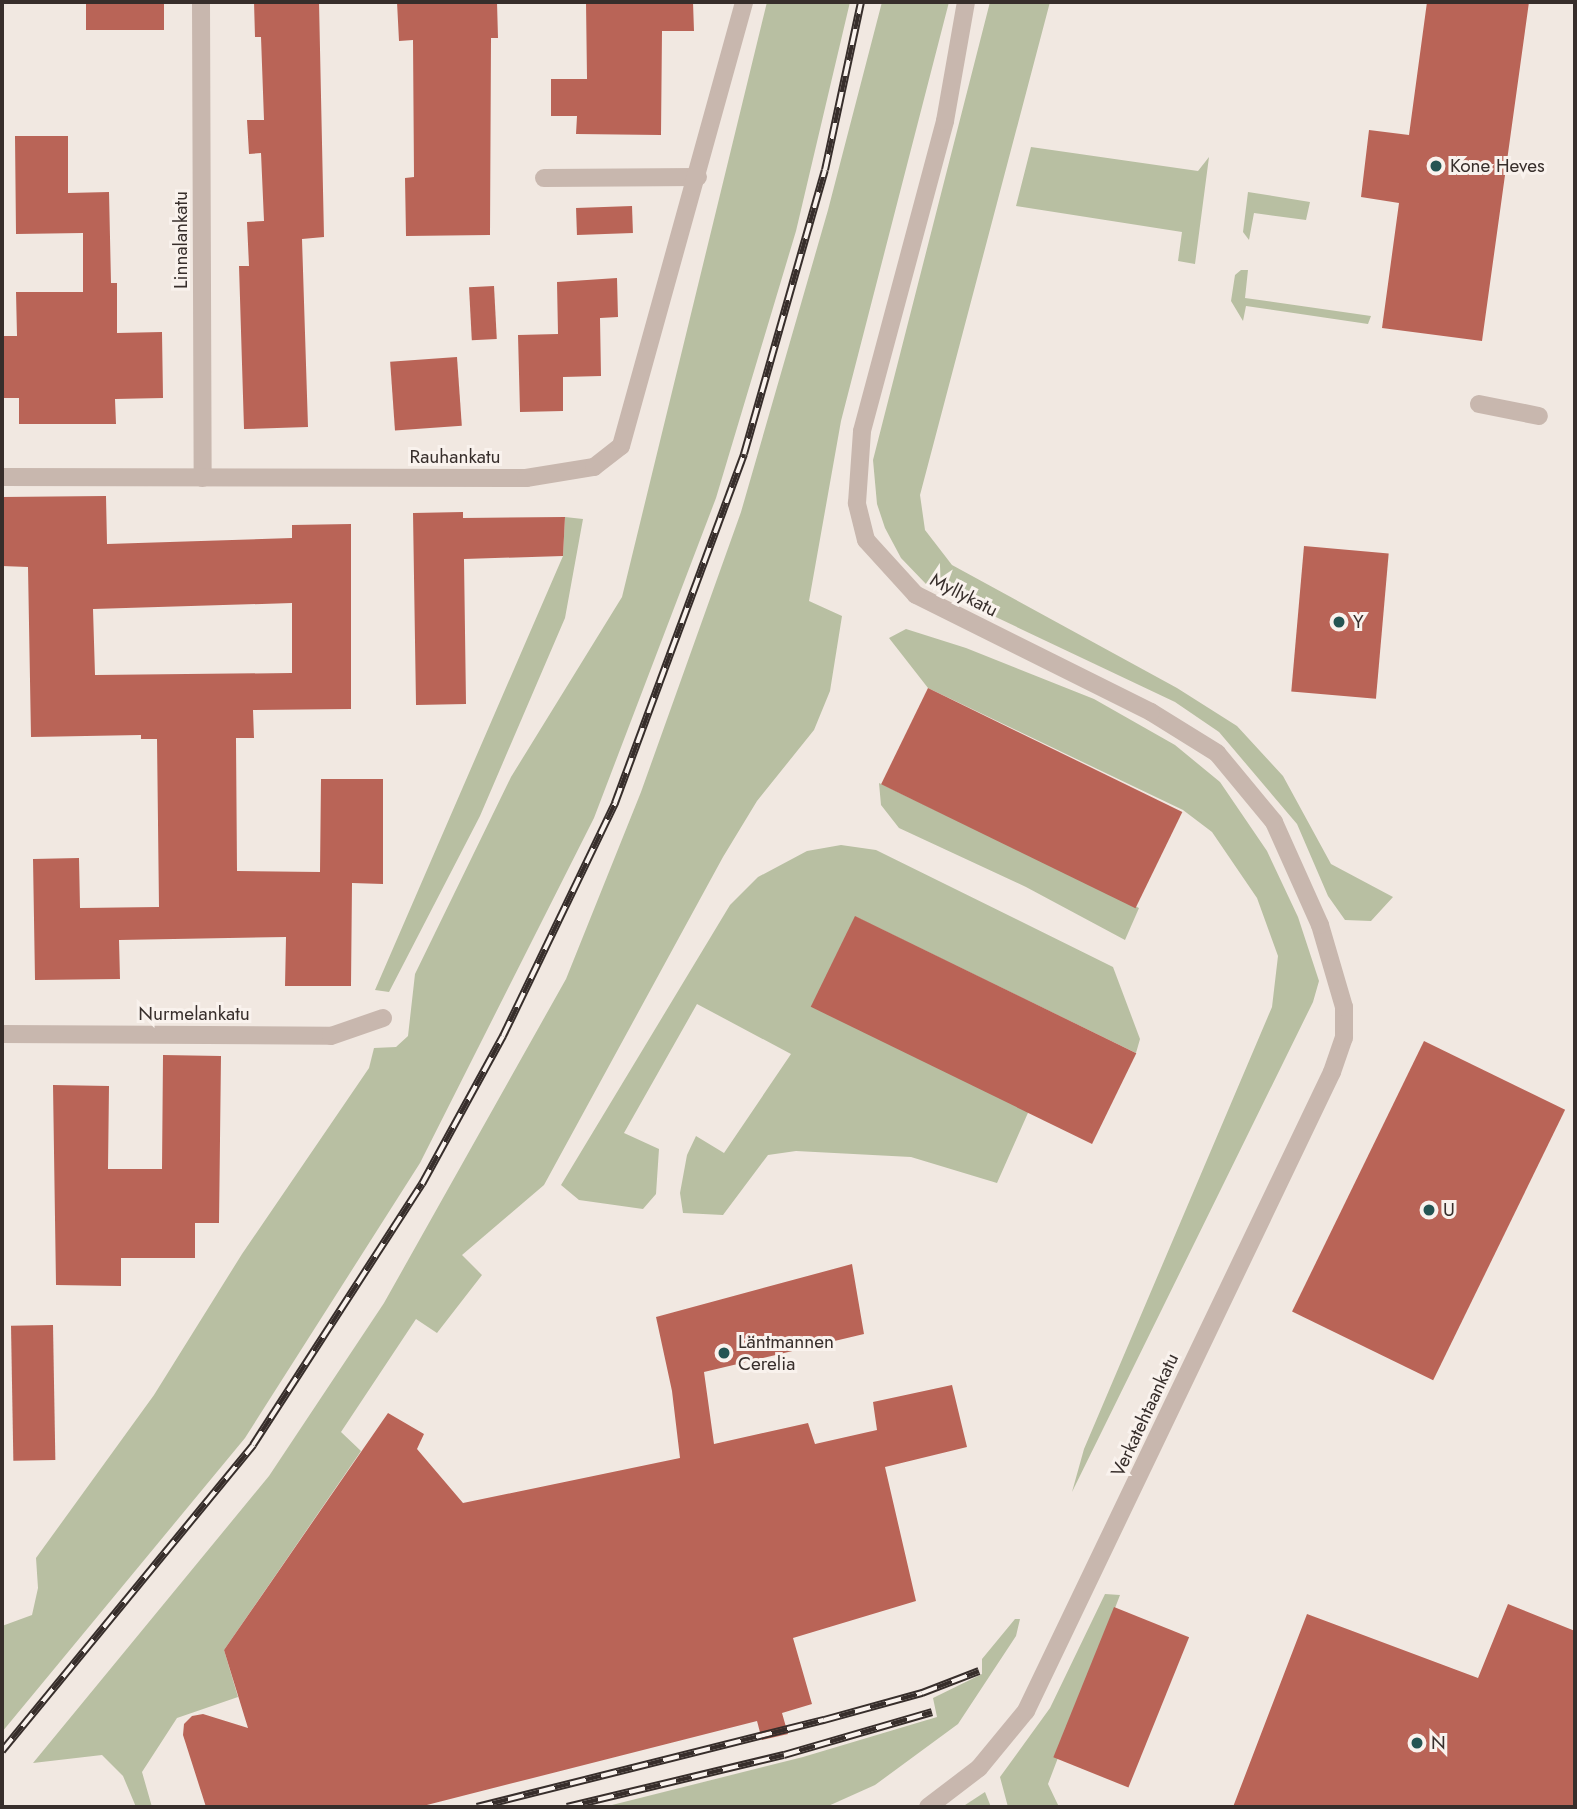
<!DOCTYPE html>
<meta charset="utf-8">
<style>
body{margin:0}
#map{position:relative;width:1577px;height:1809px;overflow:hidden;background:#f1e8e1;font-family:Jost,sans-serif}
div>[style]{position:absolute}
.green>*{inset:0;background:#b8bfa2}
.building>*{inset:0;background:#b96457;transform-origin:0 0}
.service>*{height:18px;margin:-9px;padding:0 9px;transform-origin:9px;border-radius:9px;background:#c8b7ae}
.minor>*{height:18px;margin:-9px;padding:0 9px;transform-origin:9px;border-radius:9px;background:#c8b7ae}
.rail>*{height:8px;margin-top:-4px;transform-origin:0;background:repeating-linear-gradient(90deg,#f9f2ed 0 16px,#372e2b 0 32px);box-sizing:border-box;border-block:2px solid #372e2b}
.dots>*{width:19px;height:19px;translate:-50% -50%;box-sizing:border-box;border:4px solid #f9f2ed;border-radius:50%}
span{translate:-50% -50%;white-space:nowrap;text-align:center;line-height:1.15;-webkit-text-stroke:6px #f9f2ed;paint-order:stroke}
.poi-label{font-size:19px;color:#372e2b}
.left{translate:0 -50%;text-align:left}
.street-label{font-size:19px;color:#372e2b}
.frame{position:absolute;inset:0;border:4px solid #372e2b;pointer-events:none}
</style>
<div id="map">
<div class="green">
<i style="clip-path:polygon(767px 2px,850px 2px,796px 231px,716px 498px,594px 818px,420px 1163px,245px 1438px,2px 1732px,2px 1626px,32px 1615px,38px 1588px,36px 1558px,154px 1395px,242px 1254px,369px 1068px,374px 1048px,396px 1047px,408px 1036px,415px 974px,511px 777px,622px 597px)"></i>
<i style="clip-path:polygon(882px 2px,949px 2px,841px 421px,809px 601px,842px 616px,830px 691px,814px 730px,757px 801px,723px 857px,544px 1185px,462px 1255px,482px 1275px,437px 1333px,416px 1319px,341px 1432px,361px 1451px,224px 1650px,238px 1697px,177px 1718px,142px 1772px,152px 1807px,136px 1807px,123px 1776px,102px 1755px,33px 1763px,269px 1476px,384px 1303px,566px 979px,641px 792px,741px 512px,828px 210px)"></i>
<i style="clip-path:polygon(990px 2px,1050px 2px,920px 495px,925px 530px,952px 565px,1177px 688px,1237px 726px,1283px 776px,1331px 864px,1393px 897px,1371px 921px,1345px 920px,1328px 896px,1297px 824px,1219px 732px,1175px 702px,926px 584px,901px 558px,885px 528px,877px 504px,873px 460px)"></i>
<i style="clip-path:polygon(1031px 147px,1198px 171px,1209px 157px,1195px 264px,1178px 261px,1182px 232px,1016px 206px)"></i>
<i style="clip-path:polygon(1248px 192px,1310px 202px,1306px 220px,1254px 213px,1249px 240px,1243px 232px)"></i>
<i style="clip-path:polygon(1241px 270px,1248px 270px,1245px 298px,1371px 316px,1368px 324px,1246px 306px,1243px 321px,1231px 301px,1235px 275px)"></i>
<i style="clip-path:polygon(565px 517px,583px 519px,565px 618px,480px 816px,389px 992px,375px 990px,563px 556px)"></i>
<i style="clip-path:polygon(906px 629px,966px 648px,1094px 699px,1175px 745px,1220px 782px,1267px 851px,1298px 917px,1319px 981px,1313px 1002px,1072px 1492px,1084px 1449px,1272px 1007px,1278px 956px,1257px 898px,1212px 832px,1183px 810px,928px 688px,889px 638px)"></i>
<i style="clip-path:polygon(879px 783px,1139px 908px,1125px 940px,1026px 887px,899px 828px,881px 805px)"></i>
<i style="clip-path:polygon(841px 845px,876px 850px,1113px 967px,1140px 1039px,1136px 1053px,856px 917px,1031px 1106px,997px 1183px,911px 1157px,796px 1151px,768px 1155px,723px 1215px,683px 1213px,680px 1193px,687px 1155px,696px 1136px,724px 1153px,791px 1054px,697px 1004px,624px 1133px,659px 1149px,656px 1194px,643px 1209px,579px 1200px,561px 1185px,730px 905px,758px 877px,807px 851px)"></i>
<i style="clip-path:polygon(1105px 1594px,1120px 1595px,1048px 1784px,1059px 1807px,1008px 1807px,1000px 1777px,1050px 1708px)"></i>
<i style="clip-path:polygon(1015px 1619px,1020px 1619px,1016px 1636px,958px 1724px,875px 1785px,826px 1807px,604px 1807px,803px 1757px,937px 1717px,933px 1698px,982px 1674px,982px 1659px)"></i>
<i style="clip-path:polygon(985px 1792px,991px 1807px,962px 1807px)"></i>
</div>
<div class="building">
<i style="left:86px;top:2px;width:78px;height:28px"></i>
<i style="clip-path:polygon(254px 2px,319px 2px,324px 237px,302px 239px,308px 427px,244px 429px,239px 266px,249px 266px,247px 222px,264px 221px,261px 153px,249px 154px,247px 120px,264px 120px,261px 37px,255px 37px)"></i>
<i style="clip-path:polygon(397px 2px,497px 2px,498px 38px,491px 38px,490px 235px,406px 236px,405px 178px,414px 177px,413px 40px,399px 41px)"></i>
<i style="clip-path:polygon(586px 2px,693px 2px,694px 31px,662px 31px,661px 135px,576px 134px,577px 116px,551px 116px,551px 79px,587px 79px)"></i>
<i style="clip-path:polygon(1427px 2px,1529px 2px,1482px 341px,1382px 328px,1399px 203px,1361px 197px,1369px 130px,1409px 135px)"></i>
<i style="clip-path:polygon(15px 136px,68px 136px,68px 193px,109px 192px,111px 283px,117px 283px,117px 333px,162px 332px,163px 398px,115px 399px,116px 424px,19px 424px,19px 398px,2px 398px,2px 336px,17px 336px,16px 292px,83px 292px,83px 233px,16px 234px)"></i>
<i style="left:632px;top:206px;width:27px;height:56px;rotate:88deg"></i>
<i style="clip-path:polygon(617px 278px,618px 317px,600px 318px,601px 376px,563px 377px,563px 411px,520px 412px,518px 335px,558px 334px,557px 282px)"></i>
<i style="left:494px;top:286px;width:53px;height:25px;rotate:87deg"></i>
<i style="left:457px;top:357px;width:69px;height:67px;rotate:86deg"></i>
<i style="clip-path:polygon(evenodd,106px 496px,107px 544px,292px 538px,292px 525px,351px 524px,351px 709px,253px 710px,254px 738px,236px 738px,237px 871px,320px 872px,321px 779px,383px 779px,383px 884px,352px 883px,351px 986px,285px 986px,286px 937px,119px 940px,120px 979px,35px 980px,33px 859px,79px 858px,80px 908px,159px 907px,157px 739px,141px 739px,141px 735px,31px 737px,28px 567px,2px 566px,2px 497px,106px 496px,292px 603px,292px 673px,95px 675px,93px 609px,292px 603px)"></i>
<i style="clip-path:polygon(463px 512px,463px 518px,565px 517px,563px 556px,464px 559px,466px 704px,416px 705px,413px 513px)"></i>
<i style="left:1304px;top:546px;width:85px;height:146px;rotate:5deg"></i>
<i style="left:928px;top:688px;width:283px;height:107px;rotate:26deg"></i>
<i style="left:855px;top:916px;width:313px;height:101px;rotate:26deg"></i>
<i style="left:1424px;top:1041px;width:157px;height:301px;rotate:26deg"></i>
<i style="clip-path:polygon(163px 1055px,221px 1056px,219px 1223px,195px 1223px,195px 1258px,121px 1258px,121px 1286px,56px 1285px,53px 1085px,109px 1086px,108px 1169px,162px 1169px)"></i>
<i style="clip-path:polygon(852px 1264px,864px 1334px,704px 1372px,714px 1444px,808px 1423px,815px 1444px,877px 1430px,873px 1402px,952px 1385px,967px 1447px,885px 1467px,916px 1601px,793px 1638px,812px 1704px,782px 1713px,788px 1734px,762px 1740px,757px 1721px,419px 1807px,206px 1807px,183px 1735px,184px 1724px,192px 1716px,203px 1714px,248px 1728px,224px 1650px,388px 1413px,424px 1434px,417px 1449px,463px 1503px,680px 1458px,672px 1391px,656px 1317px)"></i>
<i style="left:53px;top:1325px;width:135px;height:42px;rotate:89deg"></i>
<i style="clip-path:polygon(1508px 1604px,1575px 1631px,1575px 1807px,1233px 1807px,1307px 1614px,1478px 1678px)"></i>
<i style="left:1114px;top:1607px;width:81px;height:162px;rotate:22deg"></i>
</div>
<div class="service">
<i style="left:1479px;top:404px;width:61px;rotate:11.3deg"></i>
</div>
<div class="minor">
<i style="left:201px;top:2px;width:476px;rotate:89.8deg"></i>
<i style="left:544px;top:178px;width:154px;rotate:-0.4deg"></i>
<i style="left:2px;top:477px;width:524px;rotate:0.11deg"></i>
<i style="left:526px;top:478px;width:69px;rotate:-9.2deg"></i>
<i style="left:594px;top:467px;width:34px;rotate:-38deg"></i>
<i style="left:621px;top:446px;width:461px;rotate:-74.5deg"></i>
<i style="left:2px;top:1034px;width:329px;rotate:0.3deg"></i>
<i style="left:331px;top:1036px;width:55px;rotate:-19.1deg"></i>
<i style="left:928px;top:1807px;width:64px;rotate:-37.4deg"></i>
<i style="left:979px;top:1768px;width:74px;rotate:-50.5deg"></i>
<i style="left:1026px;top:1711px;width:708px;rotate:-64.41deg"></i>
<i style="left:1332px;top:1072px;width:36px;rotate:-71deg"></i>
<i style="left:1344px;top:1038px;width:31px;rotate:-90deg"></i>
<i style="left:1344px;top:1007px;width:85px;rotate:-106.3deg"></i>
<i style="left:1320px;top:925px;width:113px;rotate:-114.1deg"></i>
<i style="left:1274px;top:822px;width:89px;rotate:-129.6deg"></i>
<i style="left:1217px;top:753px;width:78px;rotate:-148.2deg"></i>
<i style="left:1151px;top:712px;width:263px;rotate:-153.5deg"></i>
<i style="left:916px;top:595px;width:74px;rotate:-132.3deg"></i>
<i style="left:866px;top:540px;width:38px;rotate:-104deg"></i>
<i style="left:857px;top:503px;width:72px;rotate:-86deg"></i>
<i style="left:862px;top:431px;width:321px;rotate:-75deg"></i>
<i style="left:945px;top:121px;width:121px;rotate:-80deg"></i>
</div>
<div class="rail">
<i style="left:2px;top:1751px;width:396px;rotate:-50.6deg"></i>
<i style="left:253px;top:1445px;width:311px;rotate:-57.1deg"></i>
<i style="left:422px;top:1184px;width:169px;rotate:-61.3deg"></i>
<i style="left:503px;top:1036px;width:259px;rotate:-64.3deg"></i>
<i style="left:615px;top:803px;width:372px;rotate:-69.7deg"></i>
<i style="left:744px;top:454px;width:295px;rotate:-74.1deg"></i>
<i style="left:825px;top:170px;width:172px;rotate:-77.9deg"></i>
<i style="left:477px;top:1807px;width:358px;rotate:-14.1deg"></i>
<i style="left:824px;top:1720px;width:102px;rotate:-15.4deg"></i>
<i style="left:922px;top:1693px;width:61px;rotate:-21.1deg"></i>
<i style="left:567px;top:1807px;width:223px;rotate:-13.5deg"></i>
<i style="left:784px;top:1755px;width:154px;rotate:-16.2deg"></i>
</div>
<div class="dots">
<i style="left:1436px;top:166px;background:#255553"></i>
<i style="left:1339px;top:622px;background:#255553"></i>
<i style="left:1429px;top:1210px;background:#255553"></i>
<i style="left:724px;top:1353px;background:#255553"></i>
<i style="left:1417px;top:1743px;background:#255553"></i>
</div>
<div class="poi-label">
<span class="left" style="left:1450px;top:166px">Kone Heves</span>
<span class="left" style="left:1353px;top:622px">Y</span>
<span class="left" style="left:1443px;top:1210px">U</span>
<span class="left" style="left:738px;top:1353px">Läntmannen<br>Cerelia</span>
<span class="left" style="left:1431px;top:1743px">N</span>
</div>
<div class="street-label">
<span style="left:181px;top:240px;rotate:-90deg">Linnalankatu</span>
<span style="left:455px;top:457px">Rauhankatu</span>
<span style="left:964px;top:595px;rotate:27deg">Myllykatu</span>
<span style="left:194px;top:1014px">Nurmelankatu</span>
<span style="left:1145px;top:1415px;rotate:-65deg">Verkatehtaankatu</span>
</div>
<div class="frame"></div>
</div>
